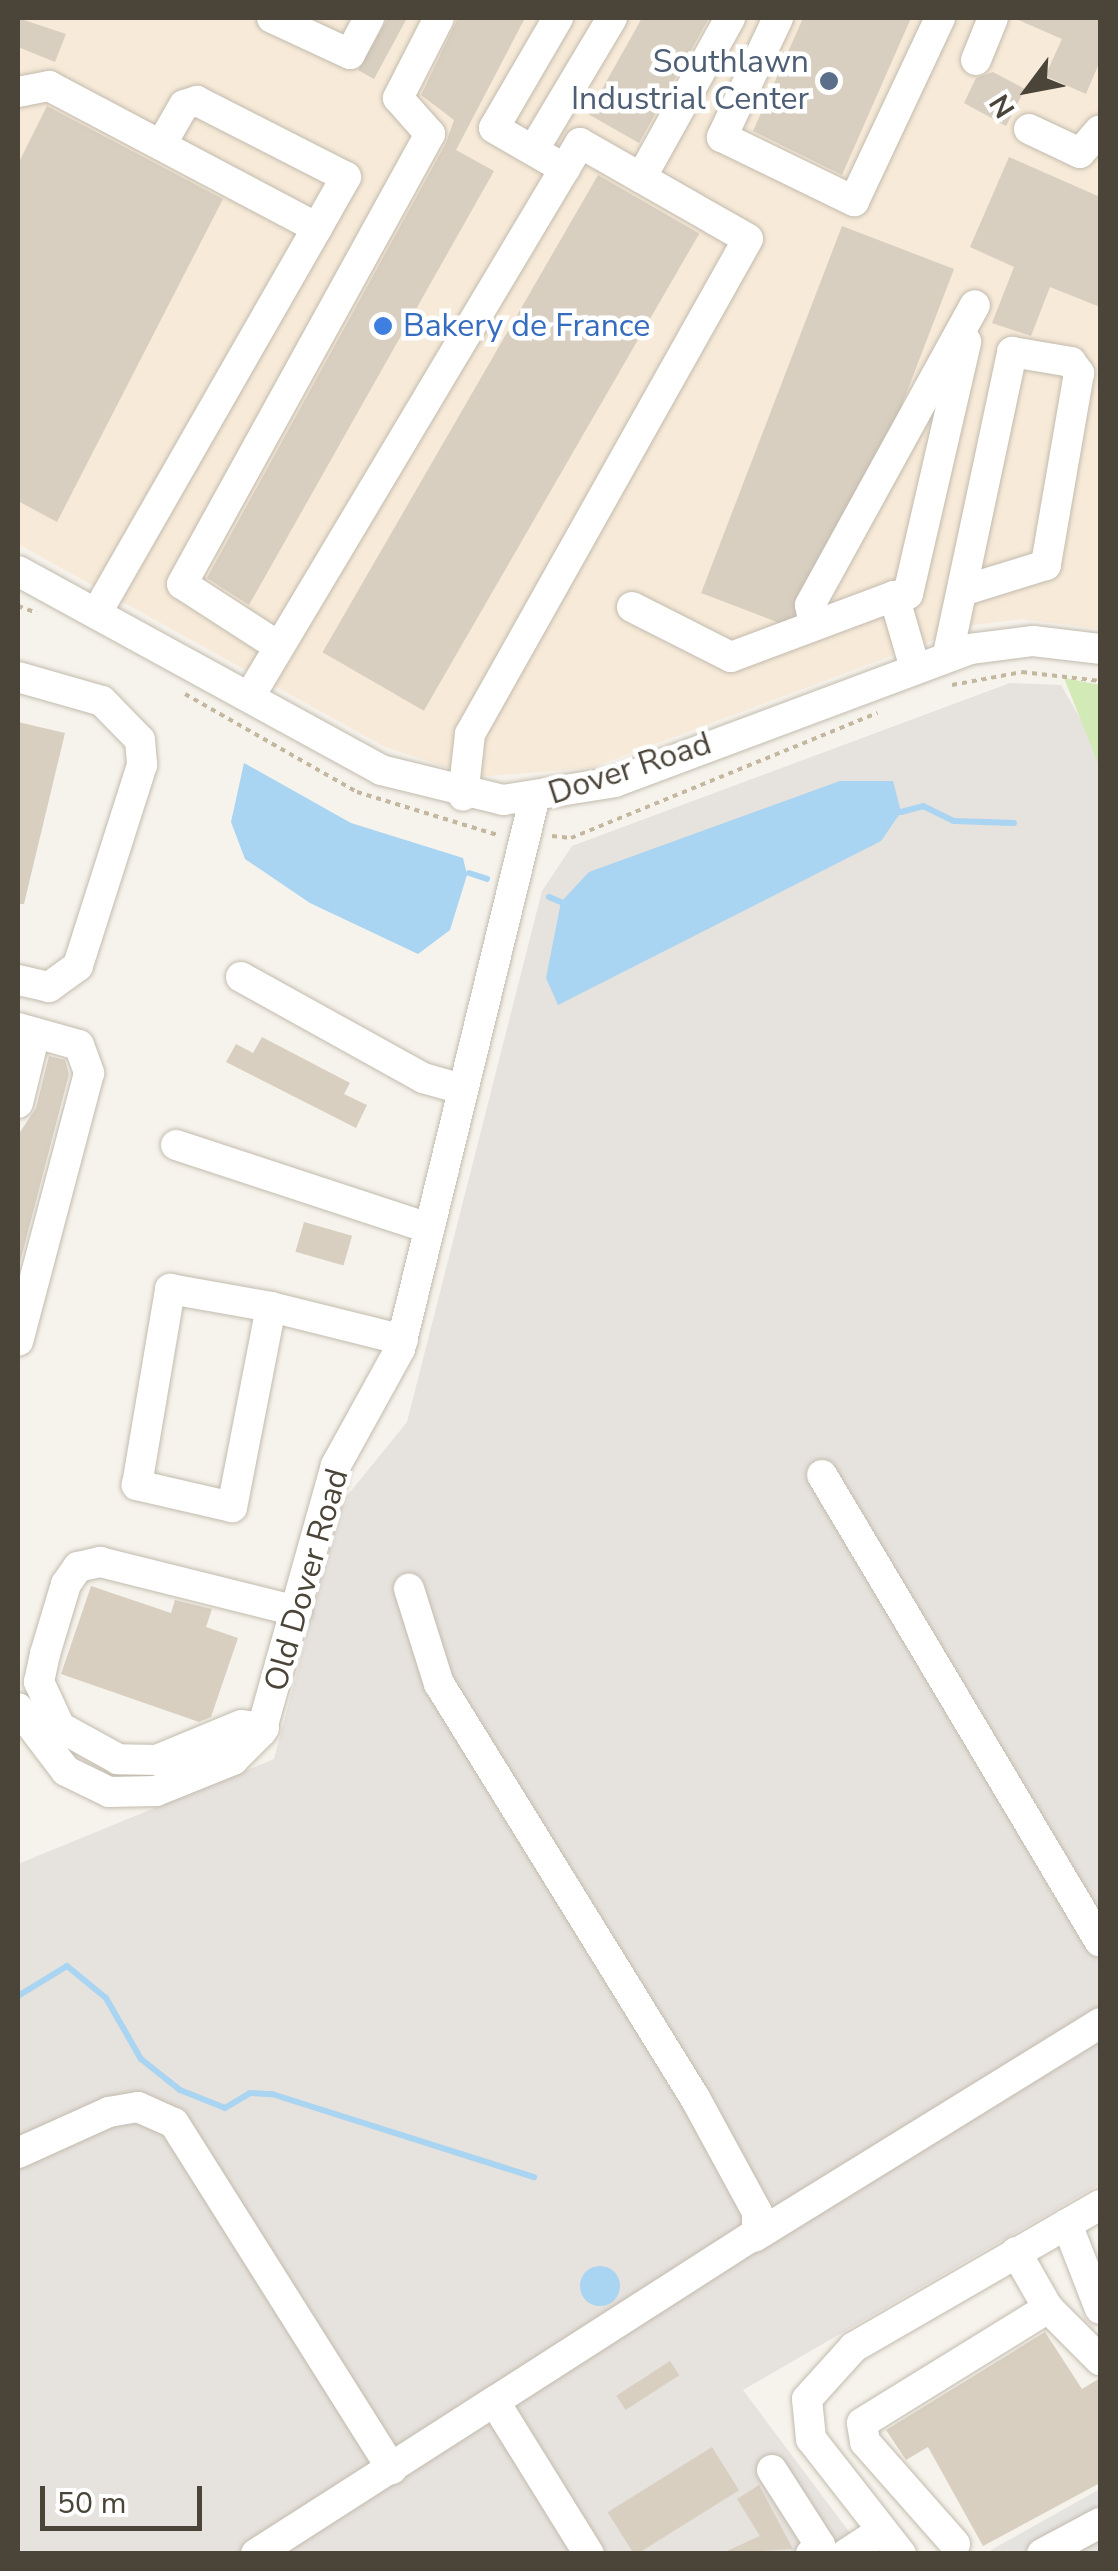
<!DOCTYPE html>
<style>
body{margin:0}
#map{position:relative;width:1118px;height:2571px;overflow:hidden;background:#f6f3ec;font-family:"Nunito Sans",sans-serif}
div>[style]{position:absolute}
.commercial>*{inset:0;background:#f7ead8}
.industrial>*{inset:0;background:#e6e2dd}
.green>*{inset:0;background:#d2eab5}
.parking>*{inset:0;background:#e5e3e0}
.water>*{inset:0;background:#a9d4f2}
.round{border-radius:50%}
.stream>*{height:6px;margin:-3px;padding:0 3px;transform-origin:3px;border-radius:3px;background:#a9d4f2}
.building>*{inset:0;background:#d8cfc1;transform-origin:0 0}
.path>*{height:4px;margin-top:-2px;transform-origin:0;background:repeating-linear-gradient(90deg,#c4b79f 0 5px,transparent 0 10px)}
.roads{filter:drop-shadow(0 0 2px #c2bbae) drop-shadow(0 0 2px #c2bbae)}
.minor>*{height:30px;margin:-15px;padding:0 15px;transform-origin:15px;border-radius:15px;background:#fff}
.dots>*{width:28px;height:28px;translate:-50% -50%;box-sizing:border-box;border:5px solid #fff;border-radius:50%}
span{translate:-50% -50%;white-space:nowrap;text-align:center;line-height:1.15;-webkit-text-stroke:9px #fff;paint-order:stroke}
.service-label{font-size:32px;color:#4e5e75}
.right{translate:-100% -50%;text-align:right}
.shop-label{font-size:32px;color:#366cbe}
.left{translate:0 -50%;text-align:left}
.street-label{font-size:32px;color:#4b4439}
.frame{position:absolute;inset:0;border:20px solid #4b4439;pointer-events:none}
.north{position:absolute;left:978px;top:40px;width:100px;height:100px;-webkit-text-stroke:8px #fff;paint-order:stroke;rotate:238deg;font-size:28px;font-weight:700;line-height:40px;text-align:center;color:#4b4439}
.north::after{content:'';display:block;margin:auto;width:35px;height:45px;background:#4b4439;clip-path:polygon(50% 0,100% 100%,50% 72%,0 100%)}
.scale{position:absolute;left:40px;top:2486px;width:162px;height:45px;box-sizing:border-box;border:5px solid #4b4439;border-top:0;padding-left:12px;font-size:30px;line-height:35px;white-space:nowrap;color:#4b4439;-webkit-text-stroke:8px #fff;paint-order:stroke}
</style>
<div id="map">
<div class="commercial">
<i style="clip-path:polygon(18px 18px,1100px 18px,1100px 629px,1021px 619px,974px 625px,591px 768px,475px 777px,385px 747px,18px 544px)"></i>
</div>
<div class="industrial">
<i style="clip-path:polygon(1010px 683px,1061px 685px,1100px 753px,1100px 2184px,743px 2390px,865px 2553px,18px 2554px,18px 1864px,274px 1759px,342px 1502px,407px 1422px,542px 891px,572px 846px)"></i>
</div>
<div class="green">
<i style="clip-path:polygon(1064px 678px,1100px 685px,1100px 768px)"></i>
</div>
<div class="parking">
<i style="clip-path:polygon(1100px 2489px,1100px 2553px,993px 2554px,991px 2550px)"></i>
</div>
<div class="water">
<i style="clip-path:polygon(244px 763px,351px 823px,463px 858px,467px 875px,450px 930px,418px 954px,310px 903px,245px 859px,231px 822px)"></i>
<i style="clip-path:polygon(840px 781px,893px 781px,901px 812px,881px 841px,558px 1005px,546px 978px,561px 902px,589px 872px)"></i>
<i class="round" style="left:580px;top:2266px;width:40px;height:40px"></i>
</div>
<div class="stream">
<i style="left:901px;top:812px;width:23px;rotate:-15deg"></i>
<i style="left:923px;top:806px;width:34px;rotate:26deg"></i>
<i style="left:954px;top:821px;width:60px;rotate:1.9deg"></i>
<i style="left:469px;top:873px;width:19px;rotate:18deg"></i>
<i style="left:549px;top:897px;width:13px;rotate:23deg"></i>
<i style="left:18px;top:1996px;width:57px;rotate:-31.5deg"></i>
<i style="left:67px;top:1966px;width:50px;rotate:39.4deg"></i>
<i style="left:106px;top:1998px;width:70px;rotate:60.2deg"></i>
<i style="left:141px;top:2059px;width:50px;rotate:38.5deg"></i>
<i style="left:180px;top:2090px;width:48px;rotate:21.8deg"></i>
<i style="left:225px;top:2108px;width:29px;rotate:-31deg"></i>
<i style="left:250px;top:2093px;width:22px;rotate:3deg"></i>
<i style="left:272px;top:2094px;width:275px;rotate:17.6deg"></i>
</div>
<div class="building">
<i style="clip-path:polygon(18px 18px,66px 34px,55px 62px,18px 47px)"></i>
<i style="clip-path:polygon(388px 18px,407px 18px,374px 79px,358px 70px)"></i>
<i style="clip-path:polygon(458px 18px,525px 18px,456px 150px,494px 171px,249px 605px,207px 578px,446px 143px,454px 120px,421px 95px)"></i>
<i style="clip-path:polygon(642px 18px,709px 18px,639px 143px,588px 114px)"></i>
<i style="clip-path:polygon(803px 18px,911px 18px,842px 175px,753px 131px)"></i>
<i style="clip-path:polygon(1014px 18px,1100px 18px,1100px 61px,1086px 94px,1045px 76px,1062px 39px)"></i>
<i style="clip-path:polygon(993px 72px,1025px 89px,1006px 126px,964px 103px,976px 78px)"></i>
<i style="clip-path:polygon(47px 106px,223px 199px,57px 522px,18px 501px,18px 164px)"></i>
<i style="clip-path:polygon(1009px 157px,1100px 197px,1100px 307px,1050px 287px,1031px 336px,992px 323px,1014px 267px,970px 247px)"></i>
<i style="left:598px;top:175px;width:117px;height:551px;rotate:30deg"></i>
<i style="left:842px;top:226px;width:120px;height:393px;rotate:21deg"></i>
<i style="clip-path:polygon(18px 722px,65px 733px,24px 904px,18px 904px)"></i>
<i style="clip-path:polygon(262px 1037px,350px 1083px,344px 1094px,367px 1105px,356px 1128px,226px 1062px,236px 1044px,253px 1053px)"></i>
<i style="clip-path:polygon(49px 1056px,65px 1060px,69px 1074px,18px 1270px,18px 1135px,36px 1108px)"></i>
<i style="left:304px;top:1222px;width:50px;height:31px;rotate:16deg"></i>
<i style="clip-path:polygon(91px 1586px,171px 1613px,175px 1600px,212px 1609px,206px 1627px,238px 1638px,211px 1717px,199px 1722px,61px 1674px)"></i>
<i style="clip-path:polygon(1045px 2332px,1082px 2389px,1100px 2378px,1100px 2483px,983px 2546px,928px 2447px,906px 2460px,886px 2430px)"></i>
<i style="left:670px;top:2361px;width:17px;height:64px;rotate:57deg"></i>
<i style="left:712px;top:2447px;width:51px;height:123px;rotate:58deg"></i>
<i style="clip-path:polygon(759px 2485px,793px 2549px,720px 2554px,760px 2536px,737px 2499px)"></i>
</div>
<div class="path">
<i style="left:18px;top:606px;width:20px;rotate:20deg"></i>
<i style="left:952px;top:685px;width:71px;rotate:-10.5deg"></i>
<i style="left:1022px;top:672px;width:79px;rotate:6.6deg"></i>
<i style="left:185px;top:694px;width:198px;rotate:29.7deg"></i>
<i style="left:357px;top:792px;width:147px;rotate:17deg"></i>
<i style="left:552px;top:836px;width:19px;rotate:6deg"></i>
<i style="left:571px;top:838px;width:331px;rotate:-22.2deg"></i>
</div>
<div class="roads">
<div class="minor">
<i style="left:272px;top:18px;width:86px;rotate:24.8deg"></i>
<i style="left:350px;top:54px;width:41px;rotate:-62.2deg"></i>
<i style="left:558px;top:18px;width:127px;rotate:120.2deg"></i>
<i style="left:494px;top:128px;width:82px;rotate:30deg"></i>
<i style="left:778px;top:18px;width:132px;rotate:115.2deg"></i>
<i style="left:722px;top:137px;width:147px;rotate:25.9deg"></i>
<i style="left:854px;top:201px;width:202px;rotate:-64.8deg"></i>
<i style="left:976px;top:60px;width:45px;rotate:-68deg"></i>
<i style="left:18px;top:92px;width:32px;rotate:-11deg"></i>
<i style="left:49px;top:86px;width:303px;rotate:27.9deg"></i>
<i style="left:317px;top:228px;width:441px;rotate:119.8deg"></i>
<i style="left:1029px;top:129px;width:56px;rotate:25.2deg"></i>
<i style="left:1080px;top:153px;width:30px;rotate:-49deg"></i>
<i style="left:161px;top:145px;width:46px;rotate:-60.1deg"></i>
<i style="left:184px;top:105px;width:14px;rotate:-17deg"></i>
<i style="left:197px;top:101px;width:167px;rotate:27deg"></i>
<i style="left:346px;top:177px;width:59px;rotate:119.6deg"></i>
<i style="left:534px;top:149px;width:152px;rotate:-59.2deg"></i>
<i style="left:641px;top:178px;width:183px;rotate:-60.9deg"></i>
<i style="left:18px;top:571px;width:414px;rotate:28.7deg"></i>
<i style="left:381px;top:770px;width:126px;rotate:13.8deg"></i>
<i style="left:503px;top:800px;width:113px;rotate:-9.1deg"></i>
<i style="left:615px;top:782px;width:379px;rotate:-20.5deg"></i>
<i style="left:970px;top:649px;width:64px;rotate:-7.2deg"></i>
<i style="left:1033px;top:641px;width:67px;rotate:6.8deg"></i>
<i style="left:894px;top:596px;width:14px;rotate:-8deg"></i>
<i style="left:908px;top:594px;width:259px;rotate:-77deg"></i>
<i style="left:632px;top:607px;width:111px;rotate:26.8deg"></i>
<i style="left:731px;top:657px;width:174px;rotate:-20.5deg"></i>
<i style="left:894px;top:596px;width:72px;rotate:73.8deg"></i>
<i style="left:814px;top:624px;width:19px;rotate:-102deg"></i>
<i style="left:810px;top:605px;width:342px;rotate:-61.2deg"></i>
<i style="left:278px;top:646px;width:114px;rotate:-147.1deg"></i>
<i style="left:182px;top:584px;width:514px;rotate:-61.14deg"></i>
<i style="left:430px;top:134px;width:48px;rotate:-131.6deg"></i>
<i style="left:398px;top:98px;width:90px;rotate:-62.9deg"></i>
<i style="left:948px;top:654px;width:309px;rotate:-78deg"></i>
<i style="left:1012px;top:352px;width:60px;rotate:9.6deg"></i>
<i style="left:1071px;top:362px;width:14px;rotate:54deg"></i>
<i style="left:1079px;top:373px;width:195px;rotate:99.8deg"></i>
<i style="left:1046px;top:565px;width:85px;rotate:162.8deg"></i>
<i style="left:18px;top:677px;width:87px;rotate:15.9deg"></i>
<i style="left:102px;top:701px;width:54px;rotate:45.7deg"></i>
<i style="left:140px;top:740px;width:25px;rotate:85deg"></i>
<i style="left:142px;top:765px;width:211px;rotate:107.7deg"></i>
<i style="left:78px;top:966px;width:36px;rotate:144deg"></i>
<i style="left:49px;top:987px;width:32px;rotate:-167deg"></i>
<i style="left:250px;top:696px;width:644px;rotate:-59.17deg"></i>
<i style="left:580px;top:143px;width:193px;rotate:29.7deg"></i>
<i style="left:748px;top:239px;width:568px;rotate:119.32deg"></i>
<i style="left:470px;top:734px;width:62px;rotate:96.4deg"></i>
<i style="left:241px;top:977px;width:208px;rotate:29deg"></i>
<i style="left:423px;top:1078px;width:41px;rotate:15.8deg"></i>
<i style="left:18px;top:1028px;width:63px;rotate:15.6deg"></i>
<i style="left:79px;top:1045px;width:30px;rotate:70deg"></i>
<i style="left:89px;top:1073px;width:277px;rotate:104.8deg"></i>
<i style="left:18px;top:1103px;width:72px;rotate:-76.3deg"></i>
<i style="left:176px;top:1145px;width:266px;rotate:18.2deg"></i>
<i style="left:271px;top:1307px;width:204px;rotate:101deg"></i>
<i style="left:232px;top:1507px;width:98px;rotate:-167deg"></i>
<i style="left:137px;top:1485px;width:199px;rotate:-80.4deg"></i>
<i style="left:170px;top:1289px;width:103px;rotate:10.1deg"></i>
<i style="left:271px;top:1307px;width:136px;rotate:14deg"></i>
<i style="left:822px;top:1475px;width:543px;rotate:59.24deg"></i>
<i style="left:18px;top:1708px;width:79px;rotate:52.7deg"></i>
<i style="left:66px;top:1771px;width:48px;rotate:26deg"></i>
<i style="left:109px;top:1792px;width:47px;rotate:-1.2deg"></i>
<i style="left:156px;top:1791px;width:83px;rotate:-21.9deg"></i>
<i style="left:233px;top:1760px;width:40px;rotate:-45deg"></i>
<i style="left:261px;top:1732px;width:277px;rotate:-74.3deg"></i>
<i style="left:336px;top:1465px;width:132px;rotate:-61.1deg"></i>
<i style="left:400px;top:1349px;width:565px;rotate:-76.28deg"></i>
<i style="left:264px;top:1728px;width:23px;rotate:-173deg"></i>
<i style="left:241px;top:1725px;width:91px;rotate:157.4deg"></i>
<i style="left:157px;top:1760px;width:39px;rotate:-179deg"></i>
<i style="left:118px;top:1759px;width:66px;rotate:-151.1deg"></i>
<i style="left:60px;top:1727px;width:50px;rotate:-115deg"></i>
<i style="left:39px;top:1682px;width:29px;rotate:-78deg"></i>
<i style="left:45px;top:1654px;width:73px;rotate:-73.3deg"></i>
<i style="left:66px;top:1584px;width:21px;rotate:-55deg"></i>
<i style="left:78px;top:1567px;width:23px;rotate:-13deg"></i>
<i style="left:100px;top:1562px;width:203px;rotate:14deg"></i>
<i style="left:18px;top:2153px;width:100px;rotate:-24.3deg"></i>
<i style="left:109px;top:2112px;width:29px;rotate:-10deg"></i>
<i style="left:138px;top:2107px;width:39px;rotate:24deg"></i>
<i style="left:174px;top:2123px;width:409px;rotate:57.8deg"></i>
<i style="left:1067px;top:2224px;width:91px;rotate:68.8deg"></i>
<i style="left:754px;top:2237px;width:407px;rotate:-31.7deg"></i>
<i style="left:1016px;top:2252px;width:64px;rotate:60.3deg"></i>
<i style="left:1048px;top:2308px;width:74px;rotate:45deg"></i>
<i style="left:496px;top:2404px;width:176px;rotate:58.2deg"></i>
<i style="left:772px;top:2470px;width:89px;rotate:57.4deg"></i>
<i style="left:820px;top:2545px;width:13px;rotate:135deg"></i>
<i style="left:955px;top:2544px;width:136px;rotate:-131.4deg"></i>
<i style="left:865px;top:2442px;width:19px;rotate:-99deg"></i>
<i style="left:862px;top:2423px;width:219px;rotate:-31.7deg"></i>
<i style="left:256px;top:2554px;width:595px;rotate:-32.65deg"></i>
<i style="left:757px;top:2233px;width:21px;rotate:-90deg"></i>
<i style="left:757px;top:2212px;width:130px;rotate:-118.5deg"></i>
<i style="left:695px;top:2098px;width:487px;rotate:-121.7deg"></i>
<i style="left:439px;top:1684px;width:100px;rotate:-107.5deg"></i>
<i style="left:846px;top:2554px;width:42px;rotate:-33.3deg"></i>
<i style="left:901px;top:2554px;width:146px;rotate:-128deg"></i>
<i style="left:811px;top:2439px;width:40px;rotate:-95.7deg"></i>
<i style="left:807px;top:2399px;width:70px;rotate:-47.9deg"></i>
<i style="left:854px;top:2347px;width:284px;rotate:-30deg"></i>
<i style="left:1042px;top:2554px;width:66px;rotate:-28.1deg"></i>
</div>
</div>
<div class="dots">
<i style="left:829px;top:81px;background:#5c6f8a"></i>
<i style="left:383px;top:326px;background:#3f7fe0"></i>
</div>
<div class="service-label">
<span class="right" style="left:809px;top:81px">Southlawn<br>Industrial Center</span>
</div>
<div class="shop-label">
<span class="left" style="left:403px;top:326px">Bakery de France</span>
</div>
<div class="street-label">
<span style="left:630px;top:769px;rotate:-18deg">Dover Road</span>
<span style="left:307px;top:1580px;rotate:-74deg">Old Dover Road</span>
</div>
<div class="frame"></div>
<div class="north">N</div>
<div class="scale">50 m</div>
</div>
